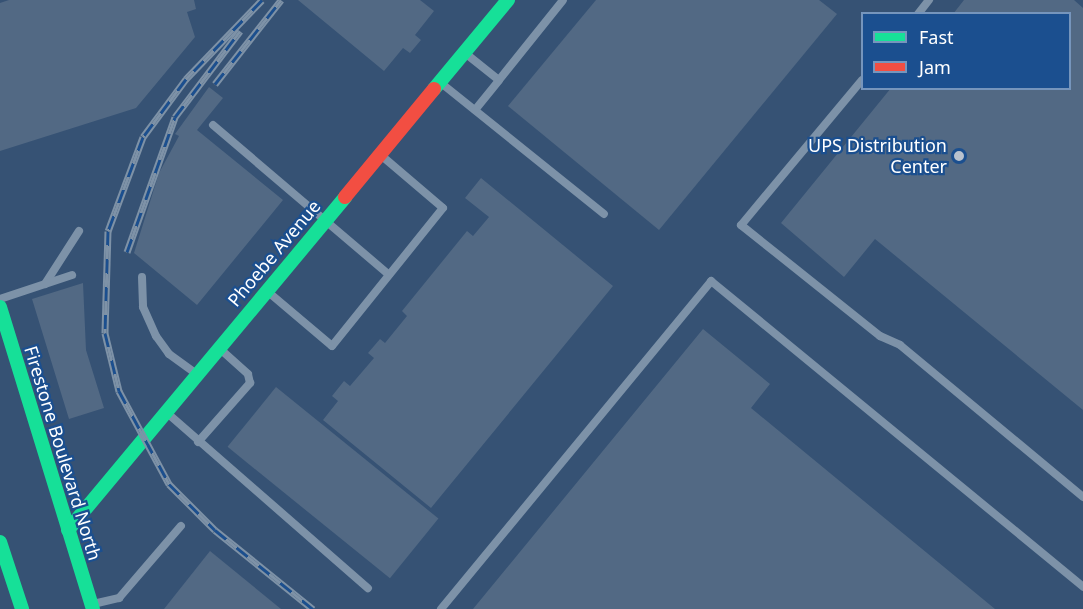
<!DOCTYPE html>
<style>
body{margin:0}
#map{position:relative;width:1083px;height:609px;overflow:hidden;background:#365274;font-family:"Noto Sans",sans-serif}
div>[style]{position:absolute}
.building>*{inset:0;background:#526984;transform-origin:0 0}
.lane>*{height:8px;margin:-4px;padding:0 4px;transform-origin:4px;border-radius:4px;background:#7d92a8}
.fast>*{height:14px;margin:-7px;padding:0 7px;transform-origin:7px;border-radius:7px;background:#16e098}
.jam>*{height:14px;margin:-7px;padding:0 7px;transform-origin:7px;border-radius:7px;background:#f24e42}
.rail>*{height:7px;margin-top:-3.5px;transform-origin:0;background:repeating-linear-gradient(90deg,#1b4f8f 0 14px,#7e92a7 0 28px);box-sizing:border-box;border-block:2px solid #7e92a7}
.dots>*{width:16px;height:16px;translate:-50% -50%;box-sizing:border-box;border:3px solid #1b4f8f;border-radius:50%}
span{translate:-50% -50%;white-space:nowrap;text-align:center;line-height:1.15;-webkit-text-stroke:4.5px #1b4f8f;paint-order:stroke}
.poi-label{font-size:18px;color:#fff}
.right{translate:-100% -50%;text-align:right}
.street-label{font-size:18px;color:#fff}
.legend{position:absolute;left:861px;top:12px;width:210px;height:78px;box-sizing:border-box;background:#1b4f8f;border:2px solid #7695bc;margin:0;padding:8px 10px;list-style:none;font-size:18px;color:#fff}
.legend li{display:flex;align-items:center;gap:12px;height:30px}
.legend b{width:30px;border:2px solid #7695bc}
</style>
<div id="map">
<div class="building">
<i style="clip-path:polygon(9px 0,194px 0,196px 9px,187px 12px,195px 37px,136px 108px,0 151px,0 3px)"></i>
<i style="clip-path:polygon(298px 0,420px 0,434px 11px,415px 35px,421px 40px,410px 53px,403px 48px,384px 71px)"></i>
<i style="clip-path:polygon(596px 0,819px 0,837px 14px,659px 230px,508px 106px)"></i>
<i style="clip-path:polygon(964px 0,1074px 0,1083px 8px,1083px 410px,875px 239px,844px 277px,781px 223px,891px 88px,1070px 88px,1070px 14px,953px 14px)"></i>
<i style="clip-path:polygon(209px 87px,223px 98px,197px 130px,283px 200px,197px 305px,134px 253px,159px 173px,179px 136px,175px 134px)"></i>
<i style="clip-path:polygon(481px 178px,613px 286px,431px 508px,323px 420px,338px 401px,332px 396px,344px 381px,350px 386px,374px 358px,368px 353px,380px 339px,385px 343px,407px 316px,402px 311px,467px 231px,473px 236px,489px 217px,465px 198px)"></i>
<i style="clip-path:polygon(83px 283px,86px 350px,104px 408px,69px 419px,32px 299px)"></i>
<i style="clip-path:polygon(703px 329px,770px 384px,751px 408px,995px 609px,473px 609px)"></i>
<i style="left:276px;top:387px;width:209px;height:77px;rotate:39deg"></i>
<i style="clip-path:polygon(210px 551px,281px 609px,164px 609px)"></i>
</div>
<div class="lane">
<i style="left:918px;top:14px;width:18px;rotate:-52deg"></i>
<i style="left:465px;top:53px;width:43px;rotate:38.5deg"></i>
<i style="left:499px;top:80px;width:102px;rotate:-51.3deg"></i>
<i style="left:862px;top:80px;width:189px;rotate:129.8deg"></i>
<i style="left:741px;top:225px;width:178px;rotate:38.6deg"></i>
<i style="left:880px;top:336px;width:22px;rotate:24deg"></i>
<i style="left:900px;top:345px;width:238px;rotate:39.7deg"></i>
<i style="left:441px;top:83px;width:209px;rotate:38.8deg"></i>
<i style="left:475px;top:110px;width:38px;rotate:-51deg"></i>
<i style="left:213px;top:125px;width:231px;rotate:40.4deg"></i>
<i style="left:142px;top:277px;width:30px;rotate:88deg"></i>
<i style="left:143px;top:307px;width:32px;rotate:66deg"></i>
<i style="left:156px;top:336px;width:22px;rotate:54deg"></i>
<i style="left:169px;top:354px;width:32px;rotate:36deg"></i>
<i style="left:45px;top:284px;width:63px;rotate:-57.3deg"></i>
<i style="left:267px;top:291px;width:85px;rotate:40.2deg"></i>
<i style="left:332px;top:346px;width:177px;rotate:-51.2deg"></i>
<i style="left:443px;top:208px;width:80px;rotate:-139.6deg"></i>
<i style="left:0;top:299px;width:76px;rotate:-18.4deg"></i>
<i style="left:166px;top:412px;width:268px;rotate:41.1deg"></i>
<i style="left:198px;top:442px;width:79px;rotate:-48.6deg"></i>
<i style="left:250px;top:383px;width:9px;rotate:-103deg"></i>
<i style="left:248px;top:374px;width:36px;rotate:-138deg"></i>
<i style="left:93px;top:604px;width:27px;rotate:-13deg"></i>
<i style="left:119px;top:598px;width:95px;rotate:-49.3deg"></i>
<i style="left:441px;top:609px;width:425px;rotate:-50.5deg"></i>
<i style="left:711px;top:281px;width:482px;rotate:39.4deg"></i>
</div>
<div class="fast">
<i style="left:434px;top:89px;width:116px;rotate:-50.3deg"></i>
<i style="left:0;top:307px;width:316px;rotate:72.9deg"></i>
<i style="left:68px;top:530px;width:433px;rotate:-50.2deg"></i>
<i style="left:0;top:542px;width:71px;rotate:71.8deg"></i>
</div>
<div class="jam">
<i style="left:345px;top:197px;width:140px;rotate:-50.5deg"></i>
</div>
<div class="rail">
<i style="left:262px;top:0;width:110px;rotate:133.9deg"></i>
<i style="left:186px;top:79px;width:72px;rotate:126.6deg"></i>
<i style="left:143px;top:137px;width:100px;rotate:110.4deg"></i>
<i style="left:108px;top:231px;width:102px;rotate:91.7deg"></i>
<i style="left:105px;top:333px;width:60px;rotate:76.4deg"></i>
<i style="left:119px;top:391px;width:106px;rotate:61.7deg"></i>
<i style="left:169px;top:484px;width:65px;rotate:45deg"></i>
<i style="left:215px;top:530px;width:126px;rotate:38.9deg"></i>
<i style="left:215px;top:84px;width:107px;rotate:-51.8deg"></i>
<i style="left:127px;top:252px;width:143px;rotate:-70.4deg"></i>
<i style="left:175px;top:117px;width:108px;rotate:-52.9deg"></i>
</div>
<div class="dots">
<i style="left:959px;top:156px;background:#b9c2ce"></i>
</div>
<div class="poi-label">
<span class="right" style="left:947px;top:156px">UPS Distribution<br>Center</span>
</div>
<div class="street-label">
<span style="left:274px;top:253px;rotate:-50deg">Phoebe Avenue</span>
<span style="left:63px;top:453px;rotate:73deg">Firestone Boulevard North</span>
</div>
<ul class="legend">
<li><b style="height:8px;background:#16e098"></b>Fast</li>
<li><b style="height:8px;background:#f24e42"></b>Jam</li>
</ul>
</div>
